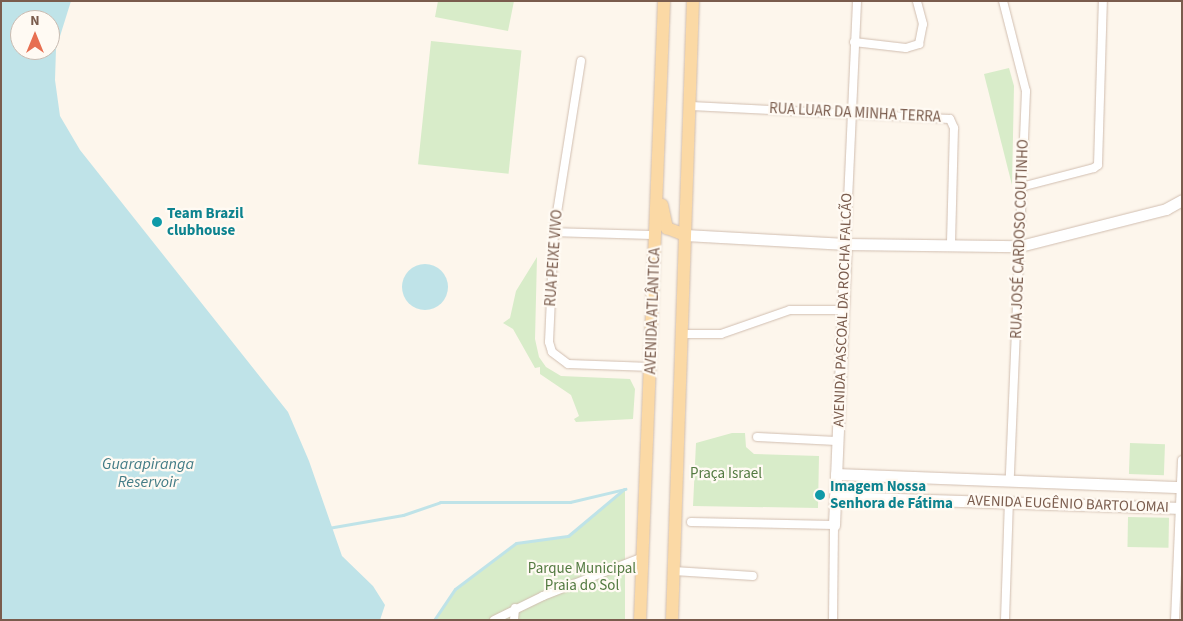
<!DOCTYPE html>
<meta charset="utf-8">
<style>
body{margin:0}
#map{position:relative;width:1183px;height:621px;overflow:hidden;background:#fdf6ec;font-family:"Source Sans 3",sans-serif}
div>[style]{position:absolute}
.green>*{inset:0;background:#d8ecc9;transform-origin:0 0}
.water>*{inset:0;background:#bfe3e8}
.round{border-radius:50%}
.stream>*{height:3px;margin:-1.5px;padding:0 1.5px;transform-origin:1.5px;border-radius:1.5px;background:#bfe3e8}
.roads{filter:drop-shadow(0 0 1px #d1beb0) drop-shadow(0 0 1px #d1beb0)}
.street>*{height:8px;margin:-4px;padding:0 4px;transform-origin:4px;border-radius:4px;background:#fff}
.secondary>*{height:11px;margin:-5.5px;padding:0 5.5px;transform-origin:5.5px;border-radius:5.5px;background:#fff}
.primary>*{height:12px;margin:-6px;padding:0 6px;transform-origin:6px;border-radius:6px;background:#fbd9a5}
.dots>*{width:14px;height:14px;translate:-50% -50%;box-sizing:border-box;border:2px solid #fffaf3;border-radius:50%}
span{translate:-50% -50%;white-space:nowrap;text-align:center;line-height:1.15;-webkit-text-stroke:4.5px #fffaf3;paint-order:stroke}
.street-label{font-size:15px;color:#7a5c4d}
.culture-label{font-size:15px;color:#0d838f;font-weight:700}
.left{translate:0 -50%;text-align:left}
.park-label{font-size:15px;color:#537a41}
.water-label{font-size:16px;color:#437c86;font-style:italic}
.frame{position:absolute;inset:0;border:2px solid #7a5c4d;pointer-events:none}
.north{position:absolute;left:10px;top:10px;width:50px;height:50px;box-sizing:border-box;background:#fffaf3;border:1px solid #cabbb1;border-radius:50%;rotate:0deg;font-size:14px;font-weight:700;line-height:20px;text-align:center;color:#7a5c4d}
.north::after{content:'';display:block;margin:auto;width:18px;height:22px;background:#e76f51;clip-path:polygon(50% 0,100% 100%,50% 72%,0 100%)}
</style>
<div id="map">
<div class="green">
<i style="clip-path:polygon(438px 1px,514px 1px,508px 31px,435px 17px)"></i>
<i style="left:431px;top:41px;width:91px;height:124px;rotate:6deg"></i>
<i style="clip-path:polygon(1009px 68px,1014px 86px,1012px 185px,984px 74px)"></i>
<i style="clip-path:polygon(537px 257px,535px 339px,539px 357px,546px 367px,561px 376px,630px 379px,635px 389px,633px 419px,576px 422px,574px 419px,579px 416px,571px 395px,540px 374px,540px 367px,535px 368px,513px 329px,503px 323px,510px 318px,516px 291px)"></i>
<i style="clip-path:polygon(732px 433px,745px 433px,746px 447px,754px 454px,819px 456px,818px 508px,693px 506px,696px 443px)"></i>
<i style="left:1130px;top:443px;width:35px;height:31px;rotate:2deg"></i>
<i style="clip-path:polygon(625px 489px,625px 620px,434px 620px,455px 589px,516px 543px,568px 536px)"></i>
<i style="left:1128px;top:517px;width:41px;height:30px;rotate:1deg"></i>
</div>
<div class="water">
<i style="clip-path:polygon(evenodd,1px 1px,71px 1px,56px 49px,55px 80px,60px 116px,80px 150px,288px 412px,309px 461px,342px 556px,373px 586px,385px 605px,380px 620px,1px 620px,1px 1px,20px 20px,50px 20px,50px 50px,20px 50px,20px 20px)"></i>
<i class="round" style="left:402px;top:264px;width:46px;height:46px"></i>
</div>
<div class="stream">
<i style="left:328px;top:528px;width:76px;rotate:-9.8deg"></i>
<i style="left:403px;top:515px;width:39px;rotate:-19deg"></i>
<i style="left:440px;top:502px;width:130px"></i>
<i style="left:570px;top:502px;width:57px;rotate:-13.3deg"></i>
<i style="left:434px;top:620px;width:37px;rotate:-56deg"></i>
<i style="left:455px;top:589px;width:76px;rotate:-37deg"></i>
<i style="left:516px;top:543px;width:52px;rotate:-7.7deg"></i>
<i style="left:568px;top:536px;width:73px;rotate:-40deg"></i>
</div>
<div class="roads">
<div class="street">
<i style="left:1003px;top:1px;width:93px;rotate:75.7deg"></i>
<i style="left:1026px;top:91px;width:389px;rotate:92.4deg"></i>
<i style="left:854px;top:42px;width:52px;rotate:6.6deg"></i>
<i style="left:906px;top:48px;width:14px;rotate:-17deg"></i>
<i style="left:919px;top:44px;width:20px;rotate:-79deg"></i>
<i style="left:923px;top:24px;width:24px;rotate:-105deg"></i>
<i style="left:581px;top:61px;width:173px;rotate:99deg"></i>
<i style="left:554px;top:232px;width:110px;rotate:92.6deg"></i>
<i style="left:549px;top:342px;width:10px;rotate:73deg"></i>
<i style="left:552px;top:352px;width:20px;rotate:37deg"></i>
<i style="left:568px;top:364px;width:83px;rotate:2.1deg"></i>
<i style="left:691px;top:106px;width:259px;rotate:2.9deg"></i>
<i style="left:950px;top:119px;width:10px;rotate:66deg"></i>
<i style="left:954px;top:128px;width:118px;rotate:91.5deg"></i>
<i style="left:1021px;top:187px;width:75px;rotate:-14.6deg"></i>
<i style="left:1094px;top:168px;width:5px;rotate:-37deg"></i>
<i style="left:1098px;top:165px;width:164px;rotate:-88.3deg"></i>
<i style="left:554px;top:232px;width:102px;rotate:1.7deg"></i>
<i style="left:846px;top:244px;width:243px;rotate:-87.4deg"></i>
<i style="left:683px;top:334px;width:38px"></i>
<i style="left:721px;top:334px;width:73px;rotate:-19.2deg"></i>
<i style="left:790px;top:310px;width:54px"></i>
<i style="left:757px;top:437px;width:80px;rotate:2.9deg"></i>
<i style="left:691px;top:522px;width:143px;rotate:1.2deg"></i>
<i style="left:834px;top:525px;width:95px;rotate:90.6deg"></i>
<i style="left:674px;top:571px;width:79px;rotate:3.6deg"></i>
<i style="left:494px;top:620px;width:55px;rotate:-26.1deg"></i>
<i style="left:543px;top:596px;width:107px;rotate:-21.3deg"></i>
<i style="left:514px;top:620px;width:12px;rotate:-85deg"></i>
<i style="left:1005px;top:620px;width:119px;rotate:-88.1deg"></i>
<i style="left:1175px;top:620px;width:160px;rotate:-87.5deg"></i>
</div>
<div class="secondary">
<i style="left:685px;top:235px;width:161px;rotate:3.2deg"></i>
<i style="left:846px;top:244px;width:174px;rotate:0.7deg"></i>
<i style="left:1020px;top:246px;width:151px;rotate:-14.2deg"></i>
<i style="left:1166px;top:209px;width:18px;rotate:-29deg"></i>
<i style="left:836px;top:474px;width:346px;rotate:2.2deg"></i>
<i style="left:835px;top:497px;width:347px;rotate:1.8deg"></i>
<i style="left:834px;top:525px;width:281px;rotate:-87.6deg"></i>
</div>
<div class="primary">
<i style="left:662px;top:205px;width:24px;rotate:78deg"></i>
<i style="left:667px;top:228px;width:19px;rotate:21deg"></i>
<i style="left:640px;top:620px;width:619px;rotate:-87.78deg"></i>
<i style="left:672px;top:620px;width:619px;rotate:-88.06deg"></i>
</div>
</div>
<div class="dots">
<i style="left:157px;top:222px;background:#0f9aa8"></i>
<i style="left:820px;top:495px;background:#0f9aa8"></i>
</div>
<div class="street-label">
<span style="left:855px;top:113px;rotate:3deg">RUA LUAR DA MINHA TERRA</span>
<span style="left:1020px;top:239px;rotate:-88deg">RUA JOSÉ CARDOSO COUTINHO</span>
<span style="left:554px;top:258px;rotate:-86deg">RUA PEIXE VIVO</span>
<span style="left:843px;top:310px;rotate:-88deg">AVENIDA PASCOAL DA ROCHA FALCÃO</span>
<span style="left:653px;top:311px;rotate:-88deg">AVENIDA ATLÂNTICA</span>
<span style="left:1068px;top:504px;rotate:2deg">AVENIDA EUGÊNIO BARTOLOMAI</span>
</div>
<div class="culture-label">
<span class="left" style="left:167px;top:222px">Team Brazil<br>clubhouse</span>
<span class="left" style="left:830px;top:495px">Imagem Nossa<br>Senhora de Fátima</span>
</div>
<div class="park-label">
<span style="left:726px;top:474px">Praça Israel</span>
<span style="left:582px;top:577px">Parque Municipal<br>Praia do Sol</span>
</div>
<div class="water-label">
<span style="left:148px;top:473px">Guarapiranga<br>Reservoir</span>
</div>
<div class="frame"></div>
<div class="north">N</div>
</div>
